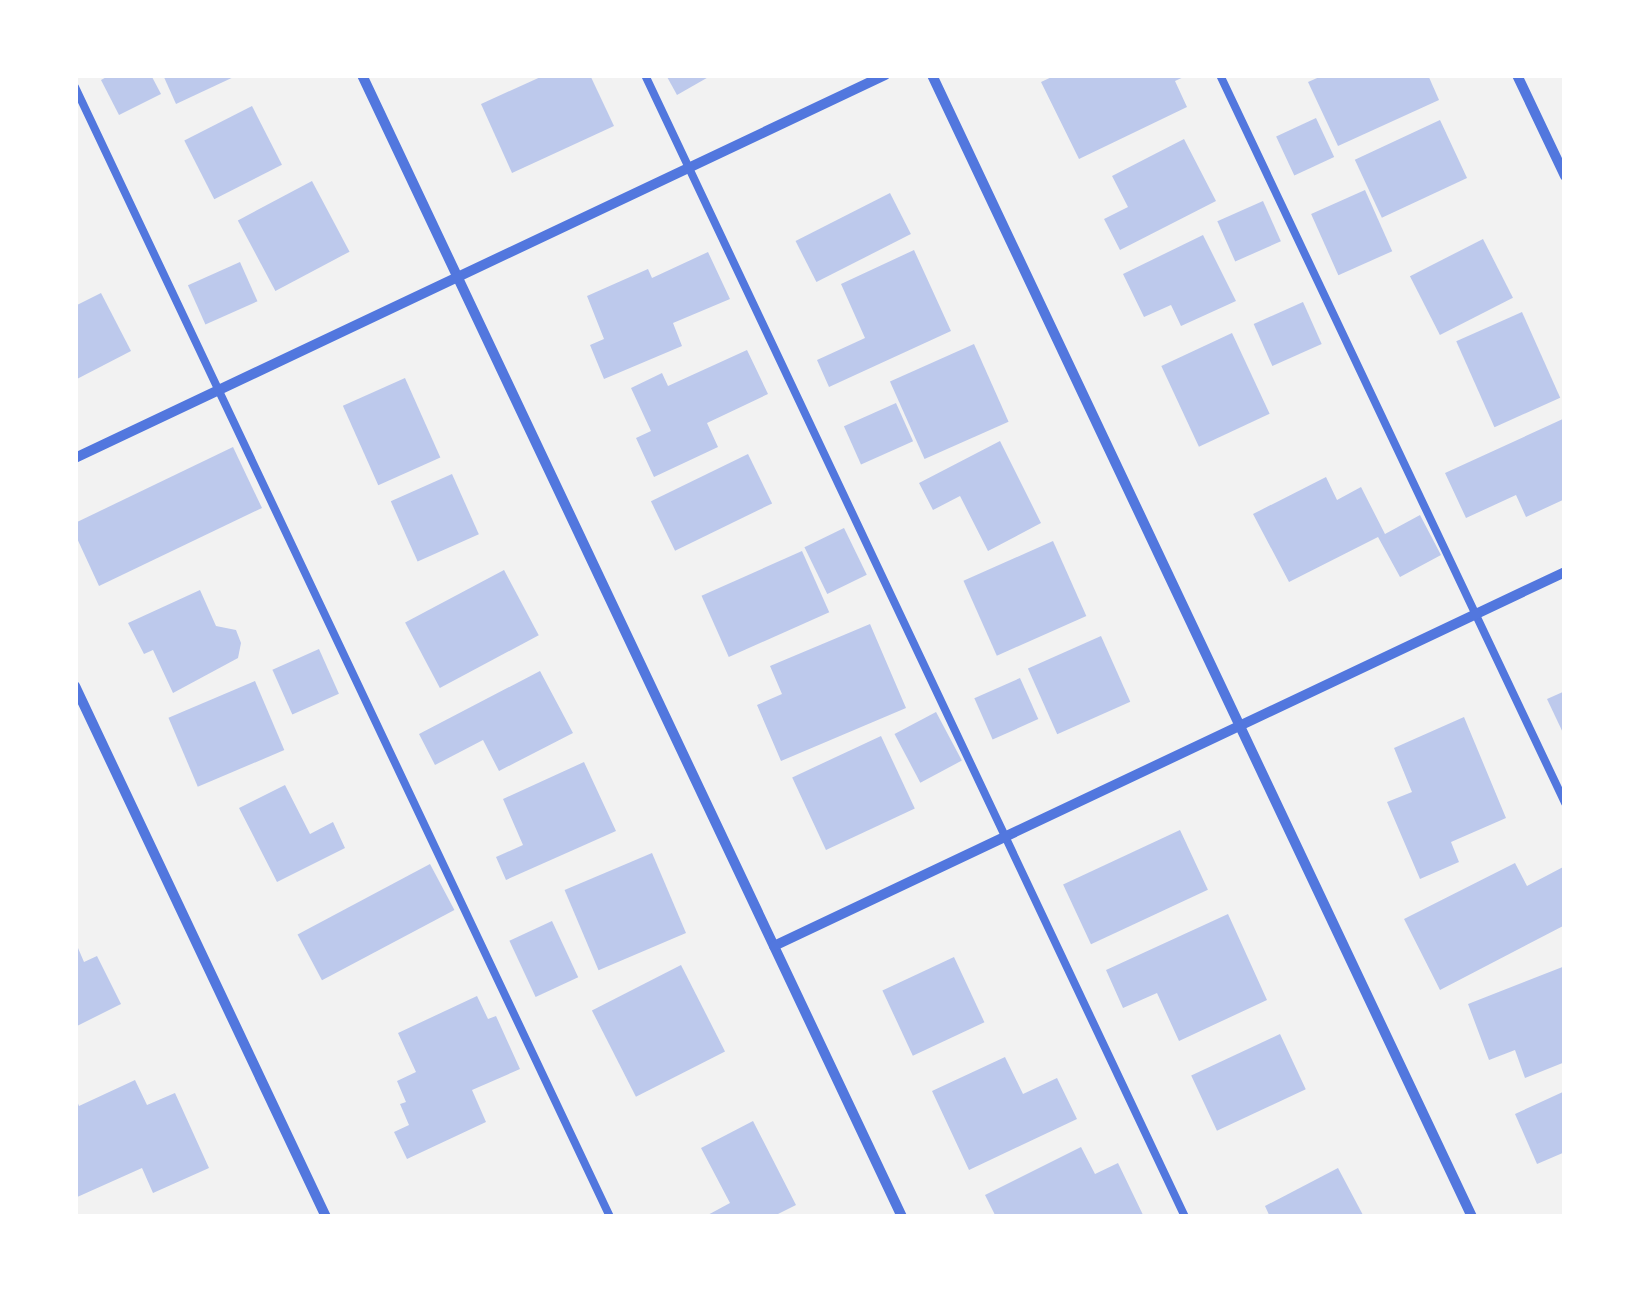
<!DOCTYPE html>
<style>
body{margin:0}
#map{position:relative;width:1640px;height:1292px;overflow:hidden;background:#f2f2f2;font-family:"Archivo Narrow",sans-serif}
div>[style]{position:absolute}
.building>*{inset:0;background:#bdc9ec;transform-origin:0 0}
.service>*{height:8px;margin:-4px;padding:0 4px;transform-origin:4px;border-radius:4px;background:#5277de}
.minor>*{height:10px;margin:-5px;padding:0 5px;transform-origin:5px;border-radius:5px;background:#5277de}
span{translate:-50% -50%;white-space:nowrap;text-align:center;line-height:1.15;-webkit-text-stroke:8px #fff;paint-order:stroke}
.frame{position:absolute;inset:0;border:78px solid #fff;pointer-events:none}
</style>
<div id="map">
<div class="building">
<i style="clip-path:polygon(110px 75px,151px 75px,161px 94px,119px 115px,101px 80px)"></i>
<i style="clip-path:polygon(163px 75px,238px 75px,176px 104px)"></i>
<i style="clip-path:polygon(545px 75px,590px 75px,614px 126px,512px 173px,481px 104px)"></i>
<i style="clip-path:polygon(666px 75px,712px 75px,677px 95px)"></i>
<i style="clip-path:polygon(1056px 75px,1188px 75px,1175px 81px,1187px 107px,1079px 159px,1041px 82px)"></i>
<i style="clip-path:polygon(1324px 75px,1428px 75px,1439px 100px,1338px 146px,1308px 82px)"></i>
<i style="left:252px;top:106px;width:66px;height:76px;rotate:63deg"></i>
<i style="left:1316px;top:118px;width:43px;height:44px;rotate:65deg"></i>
<i style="left:1440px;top:120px;width:64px;height:94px;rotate:65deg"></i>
<i style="clip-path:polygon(1184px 139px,1216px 201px,1120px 250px,1104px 219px,1128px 207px,1112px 176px)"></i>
<i style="left:312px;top:181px;width:80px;height:84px;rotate:62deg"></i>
<i style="left:1365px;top:190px;width:67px;height:59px;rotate:66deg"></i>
<i style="left:890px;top:193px;width:46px;height:106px;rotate:63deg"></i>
<i style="left:1263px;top:201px;width:44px;height:50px;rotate:66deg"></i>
<i style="clip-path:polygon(1203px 235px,1236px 301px,1181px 326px,1171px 305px,1144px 317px,1123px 274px)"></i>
<i style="left:1483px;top:239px;width:66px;height:82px;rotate:63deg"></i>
<i style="clip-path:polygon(914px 250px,951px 331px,829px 387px,817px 360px,865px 338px,841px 284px)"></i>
<i style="clip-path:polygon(708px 252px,730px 299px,673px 323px,682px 346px,604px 379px,590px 345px,604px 339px,587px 296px,648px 269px,652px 278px)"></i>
<i style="left:240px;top:262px;width:43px;height:57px;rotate:66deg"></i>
<i style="clip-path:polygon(101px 293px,131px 351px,75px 380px,75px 306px)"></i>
<i style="left:1303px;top:302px;width:46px;height:54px;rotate:66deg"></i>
<i style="left:1522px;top:312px;width:94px;height:72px;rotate:66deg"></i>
<i style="left:1232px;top:333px;width:89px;height:78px;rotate:65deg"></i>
<i style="left:974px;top:344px;width:85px;height:92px;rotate:66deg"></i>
<i style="clip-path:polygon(747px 350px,768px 394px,707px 423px,718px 447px,654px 477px,636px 438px,651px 431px,631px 388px,662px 373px,668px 386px)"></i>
<i style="left:405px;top:378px;width:87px;height:68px;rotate:66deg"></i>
<i style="left:896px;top:403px;width:42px;height:57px;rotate:66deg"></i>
<i style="clip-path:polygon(1565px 418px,1565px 499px,1526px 517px,1516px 495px,1466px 518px,1445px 473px)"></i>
<i style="clip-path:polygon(1000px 441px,1041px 523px,988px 551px,960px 496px,933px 510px,919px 483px)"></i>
<i style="clip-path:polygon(233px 447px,262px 508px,99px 586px,75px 534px,75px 523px)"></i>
<i style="left:748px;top:454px;width:55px;height:108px;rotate:64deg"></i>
<i style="left:452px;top:474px;width:66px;height:67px;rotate:66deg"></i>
<i style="clip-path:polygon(1326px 477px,1337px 500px,1361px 487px,1385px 534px,1420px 515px,1441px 555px,1400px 577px,1378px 537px,1289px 582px,1253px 514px)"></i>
<i style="left:844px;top:528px;width:52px;height:44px;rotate:64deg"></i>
<i style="left:1053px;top:541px;width:82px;height:98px;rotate:66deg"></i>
<i style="left:802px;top:551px;width:67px;height:110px;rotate:66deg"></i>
<i style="left:504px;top:570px;width:74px;height:112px;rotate:62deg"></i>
<i style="clip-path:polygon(200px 590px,216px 626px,236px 630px,241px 643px,238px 658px,173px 693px,153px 650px,144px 654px,128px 623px)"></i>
<i style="clip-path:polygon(870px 624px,906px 708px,781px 761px,757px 705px,782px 694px,770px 666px)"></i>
<i style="left:1101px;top:636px;width:72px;height:80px;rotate:66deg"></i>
<i style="left:319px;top:649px;width:49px;height:51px;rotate:66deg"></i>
<i style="clip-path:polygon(540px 671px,573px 733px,499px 771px,483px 740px,435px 765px,419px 734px)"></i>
<i style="left:1020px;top:678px;width:45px;height:50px;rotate:66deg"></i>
<i style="left:255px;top:681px;width:75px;height:94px;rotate:67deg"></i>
<i style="clip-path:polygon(1565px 691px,1565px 737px,1547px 699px)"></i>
<i style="left:936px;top:712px;width:55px;height:47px;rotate:62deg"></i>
<i style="clip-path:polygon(1464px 717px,1506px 818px,1451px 842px,1459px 862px,1420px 879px,1387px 802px,1412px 792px,1394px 748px)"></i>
<i style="left:881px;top:736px;width:80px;height:98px;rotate:65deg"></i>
<i style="clip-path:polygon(584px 762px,616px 831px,506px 880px,496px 857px,523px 845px,503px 799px)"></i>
<i style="clip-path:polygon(285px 785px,310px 834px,333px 822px,345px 848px,277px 882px,239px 808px)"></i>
<i style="left:1180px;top:830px;width:66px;height:129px;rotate:65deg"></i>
<i style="left:652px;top:853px;width:87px;height:95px;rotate:67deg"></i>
<i style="clip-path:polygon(1515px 863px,1527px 886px,1565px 866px,1565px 925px,1440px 990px,1404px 919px)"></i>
<i style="left:430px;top:864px;width:52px;height:150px;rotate:62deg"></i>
<i style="clip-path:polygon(1228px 914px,1267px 1000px,1179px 1041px,1157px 993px,1123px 1008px,1106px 970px)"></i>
<i style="left:552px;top:921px;width:62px;height:47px;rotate:65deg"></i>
<i style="clip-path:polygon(78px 948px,84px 962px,97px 956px,121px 1004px,75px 1027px)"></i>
<i style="left:954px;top:957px;width:72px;height:79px;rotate:65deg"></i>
<i style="left:681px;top:965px;width:97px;height:100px;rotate:63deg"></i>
<i style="clip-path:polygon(1565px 966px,1565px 1062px,1525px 1078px,1515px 1050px,1489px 1060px,1468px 1004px)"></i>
<i style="clip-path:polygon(477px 996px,488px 1019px,496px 1016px,520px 1069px,472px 1090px,486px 1122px,407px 1159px,394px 1132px,409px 1125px,400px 1104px,406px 1102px,397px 1081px,416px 1072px,398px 1033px)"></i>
<i style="left:1280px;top:1034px;width:61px;height:98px;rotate:65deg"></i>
<i style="clip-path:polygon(1005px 1057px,1023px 1094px,1057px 1078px,1077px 1119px,969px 1170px,932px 1091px)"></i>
<i style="clip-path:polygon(135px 1080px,147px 1105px,175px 1093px,209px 1168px,153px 1193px,142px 1168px,75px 1198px,75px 1096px,79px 1106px)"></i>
<i style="clip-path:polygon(1565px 1091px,1565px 1152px,1537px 1164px,1515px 1114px)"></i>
<i style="clip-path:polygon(753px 1121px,796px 1205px,772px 1217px,704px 1217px,730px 1203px,701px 1148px)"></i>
<i style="clip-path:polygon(1081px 1147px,1095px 1174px,1118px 1163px,1144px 1217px,996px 1217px,985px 1195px)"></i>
<i style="clip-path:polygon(1338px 1168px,1364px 1217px,1270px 1217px,1265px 1206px)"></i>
</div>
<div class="service">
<i style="left:645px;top:75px;width:1263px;rotate:64.69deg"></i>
<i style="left:1220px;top:75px;width:806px;rotate:64.64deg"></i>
<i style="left:75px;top:87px;width:1250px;rotate:64.66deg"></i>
</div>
<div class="minor">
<i style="left:362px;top:75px;width:1263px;rotate:64.69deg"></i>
<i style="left:932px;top:75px;width:1263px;rotate:64.69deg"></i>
<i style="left:1517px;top:75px;width:112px;rotate:64.6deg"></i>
<i style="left:75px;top:458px;width:896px;rotate:-25.31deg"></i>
<i style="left:75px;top:686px;width:587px;rotate:64.7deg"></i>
<i style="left:774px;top:946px;width:875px;rotate:-25.31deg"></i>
</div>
<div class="frame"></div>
</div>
